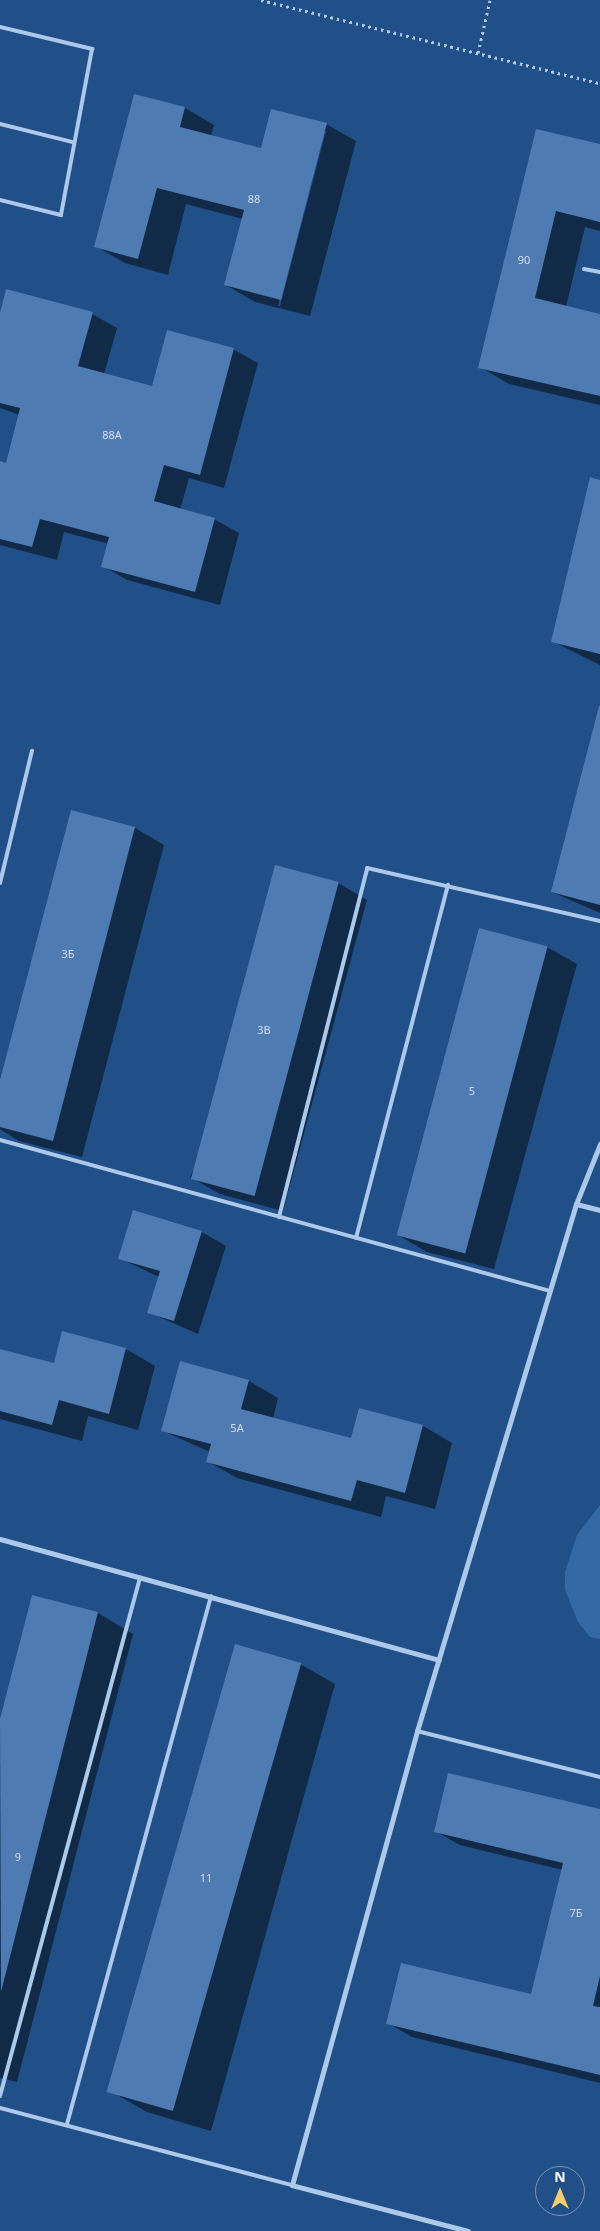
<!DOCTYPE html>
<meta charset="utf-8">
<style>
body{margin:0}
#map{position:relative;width:600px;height:2231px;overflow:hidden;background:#214f87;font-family:"Noto Sans",sans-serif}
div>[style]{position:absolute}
.green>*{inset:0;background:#3569a4}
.shadow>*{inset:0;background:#0007}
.building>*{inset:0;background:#4e7bb1;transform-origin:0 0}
.path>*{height:3px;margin-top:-1.5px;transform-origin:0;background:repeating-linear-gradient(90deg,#acc9ea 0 2.5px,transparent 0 6.5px)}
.lane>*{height:4px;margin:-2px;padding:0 2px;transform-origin:2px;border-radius:2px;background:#acc9ea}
.street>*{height:5px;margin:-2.5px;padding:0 2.5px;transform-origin:2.5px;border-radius:2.5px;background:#acc9ea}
span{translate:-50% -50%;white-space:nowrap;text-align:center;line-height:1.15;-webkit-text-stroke:4px #214f87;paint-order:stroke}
.number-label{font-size:11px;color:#d3deec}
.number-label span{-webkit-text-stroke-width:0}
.north{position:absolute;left:535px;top:2166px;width:50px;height:50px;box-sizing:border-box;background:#214f87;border:1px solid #7a95b7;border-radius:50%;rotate:0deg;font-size:14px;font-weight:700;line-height:20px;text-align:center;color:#fff}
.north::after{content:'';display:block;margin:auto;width:18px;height:22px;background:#f6cd6d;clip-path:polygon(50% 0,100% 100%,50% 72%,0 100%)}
</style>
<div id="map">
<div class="green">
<i style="clip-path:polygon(600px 1505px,600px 1639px,590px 1637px,578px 1622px,565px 1590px,565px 1572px,577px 1535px)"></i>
</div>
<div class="shadow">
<i style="clip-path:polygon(evenodd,185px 108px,214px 125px,211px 136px,262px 149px,326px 124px,356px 141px,310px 316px,255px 302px,226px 285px,243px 219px,186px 204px,168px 275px,125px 263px,95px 246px,185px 108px,323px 131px,326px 131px,280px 306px,278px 306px,323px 131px)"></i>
<i style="clip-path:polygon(537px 130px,600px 145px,600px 231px,585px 227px,566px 307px,600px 315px,600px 405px,509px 384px,480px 367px)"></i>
<i style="clip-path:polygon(92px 314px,117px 328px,104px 374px,153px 387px,233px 349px,258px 363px,224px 488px,189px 478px,180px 510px,214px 519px,239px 533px,220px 605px,127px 580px,103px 566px,109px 544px,64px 532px,57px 560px,0 545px,0 462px,7px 464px,20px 415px,0 408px,0 317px)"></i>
<i style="clip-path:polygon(600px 481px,600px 665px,552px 641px)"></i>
<i style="clip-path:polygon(600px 708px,600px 913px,552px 892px)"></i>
<i style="clip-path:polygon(135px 828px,164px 845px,82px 1157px,19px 1141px,0 1129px,0 1085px)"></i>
<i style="clip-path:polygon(338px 883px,367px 900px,283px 1211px,220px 1194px,190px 1177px)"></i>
<i style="clip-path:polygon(547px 947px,577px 964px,494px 1269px,427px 1252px,398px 1235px)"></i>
<i style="clip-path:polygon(202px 1232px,226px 1246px,198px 1334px,148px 1312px,159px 1277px,119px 1258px)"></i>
<i style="clip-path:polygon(63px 1333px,126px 1349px,155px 1366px,138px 1430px,88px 1416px,82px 1441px,0 1419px,0 1350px,54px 1364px)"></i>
<i style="clip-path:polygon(181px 1363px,249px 1381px,278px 1398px,273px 1419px,352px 1440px,360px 1409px,423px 1426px,452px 1443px,435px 1509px,386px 1496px,381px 1517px,237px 1478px,207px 1461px,210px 1452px,163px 1431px)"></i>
<i style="clip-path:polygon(33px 1597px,98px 1613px,133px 1634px,17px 2082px,0 2078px,0 1724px)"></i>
<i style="clip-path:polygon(300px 1664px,335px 1684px,211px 2131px,147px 2112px,112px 2092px)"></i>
<i style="clip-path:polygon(600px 1811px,600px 2083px,412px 2037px,388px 2023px,532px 1996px,563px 1870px,460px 1845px,435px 1831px)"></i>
</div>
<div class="building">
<i style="clip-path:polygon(134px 94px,185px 107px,180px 127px,261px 148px,271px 109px,327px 123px,281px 300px,224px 285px,244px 210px,157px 188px,138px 259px,94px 247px)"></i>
<i style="clip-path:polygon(536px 129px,600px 144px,600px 222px,556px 211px,535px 298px,600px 314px,600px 396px,478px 368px)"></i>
<i style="clip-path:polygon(6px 289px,93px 312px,78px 366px,152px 386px,167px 330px,234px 348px,200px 475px,164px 465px,154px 501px,215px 518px,195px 592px,101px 567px,109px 537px,40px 519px,32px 547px,0 539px,0 461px,6px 463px,20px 408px,0 403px,0 313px)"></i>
<i style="clip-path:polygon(590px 477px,600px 480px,600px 654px,551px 642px)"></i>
<i style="clip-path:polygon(599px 706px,600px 706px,600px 905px,551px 892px)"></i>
<i style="clip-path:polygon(71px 810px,135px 827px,53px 1141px,0 1127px,0 1080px)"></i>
<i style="left:275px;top:865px;width:66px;height:325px;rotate:15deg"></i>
<i style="left:479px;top:928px;width:71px;height:318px;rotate:15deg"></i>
<i style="clip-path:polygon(133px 1210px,202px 1231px,174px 1321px,147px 1313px,160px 1271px,118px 1259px)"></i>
<i style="clip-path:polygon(62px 1331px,126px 1348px,109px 1414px,59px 1400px,52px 1425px,0 1411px,0 1349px,54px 1363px)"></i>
<i style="clip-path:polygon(180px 1361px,249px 1380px,241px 1409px,351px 1438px,359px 1408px,423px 1425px,405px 1493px,357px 1480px,351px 1501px,206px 1462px,211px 1444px,161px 1431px)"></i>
<i style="clip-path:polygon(32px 1595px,98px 1612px,1px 1992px,0 1719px)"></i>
<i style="left:235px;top:1644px;width:69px;height:466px;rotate:16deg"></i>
<i style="clip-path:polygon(448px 1773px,600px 1809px,600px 1976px,593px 2006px,600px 2007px,600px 2075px,386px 2024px,401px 1963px,531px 1994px,563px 1863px,434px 1832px)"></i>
</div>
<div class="path">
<i style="left:261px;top:0;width:349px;rotate:13.8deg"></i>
<i style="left:478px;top:53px;width:54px;rotate:-77.2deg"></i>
</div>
<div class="lane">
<i style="left:0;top:27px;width:95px;rotate:13.4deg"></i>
<i style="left:92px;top:49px;width:169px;rotate:100.6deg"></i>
<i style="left:61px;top:215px;width:63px;rotate:-166.2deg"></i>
<i style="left:0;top:124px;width:74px;rotate:14deg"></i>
<i style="left:584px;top:269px;width:16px;rotate:11deg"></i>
<i style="left:0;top:883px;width:136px;rotate:-76.4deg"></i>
<i style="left:0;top:1140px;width:570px;rotate:15.35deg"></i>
<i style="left:279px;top:1217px;width:360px;rotate:-75.8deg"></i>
<i style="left:367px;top:868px;width:239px;rotate:12.8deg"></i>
<i style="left:356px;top:1238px;width:365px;rotate:-75.4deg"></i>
<i style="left:417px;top:1731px;width:189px;rotate:14.1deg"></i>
<i style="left:0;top:2096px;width:537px;rotate:-74.88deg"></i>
<i style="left:0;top:2108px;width:302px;rotate:14.8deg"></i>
<i style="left:67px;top:2124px;width:547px;rotate:-74.74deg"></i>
</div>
<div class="street">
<i style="left:576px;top:1204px;width:25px;rotate:14deg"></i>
<i style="left:0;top:1539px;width:455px;rotate:15.4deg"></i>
<i style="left:468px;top:2231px;width:182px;rotate:-165.4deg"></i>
<i style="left:292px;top:2185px;width:471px;rotate:-74.6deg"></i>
<i style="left:417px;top:1731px;width:550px;rotate:-73.21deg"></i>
<i style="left:576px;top:1204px;width:65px;rotate:-68.2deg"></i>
</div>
<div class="number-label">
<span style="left:254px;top:199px">88</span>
<span style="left:524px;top:260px">90</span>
<span style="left:112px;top:435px">88А</span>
<span style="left:68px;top:954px">3Б</span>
<span style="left:264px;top:1030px">3В</span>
<span style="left:472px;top:1091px">5</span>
<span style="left:237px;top:1428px">5А</span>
<span style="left:18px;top:1857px">9</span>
<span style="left:206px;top:1878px">11</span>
<span style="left:576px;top:1913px">7Б</span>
</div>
<div class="north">N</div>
</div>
